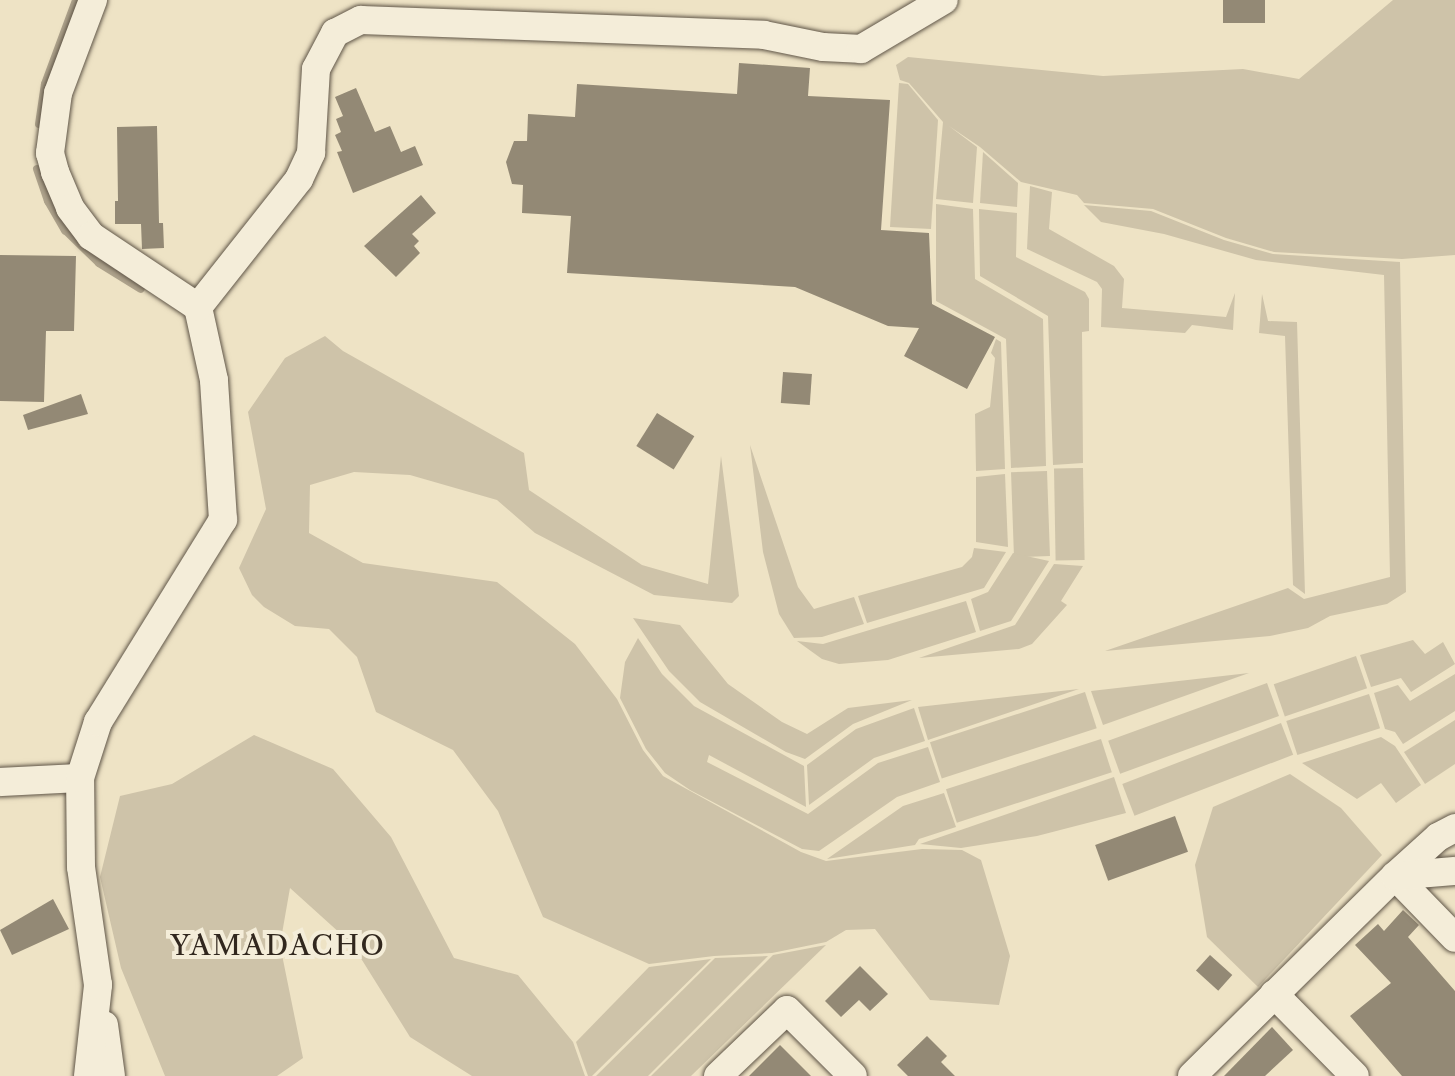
<!DOCTYPE html>
<style>
body{margin:0}
#map{position:relative;width:1455px;height:1076px;overflow:hidden;background:#eee3c5;font-family:"Libre Caslon Text",serif}
div>[style]{position:absolute}
.green>*{inset:0;background:#cec3a9;transform-origin:0 0}
.stream>*{height:8px;margin:-4px;padding:0 4px;transform-origin:4px;border-radius:4px;background:#aea38c}
.building>*{inset:0;background:#938975;transform-origin:0 0}
.roads{filter:drop-shadow(0 0 2px #605648) drop-shadow(0 0 2px #605648)}
.street>*{height:28px;margin:-14px;padding:0 14px;transform-origin:14px;border-radius:14px;background:#f4edd9}
span{translate:-50% -50%;white-space:nowrap;text-align:center;line-height:1.15;-webkit-text-stroke:8px #f4edd9;paint-order:stroke}
.neighbourhood-label{font-size:28px;color:#31271e;letter-spacing:2px}
</style>
<div id="map">
<div class="green">
<i style="clip-path:polygon(1393px 0,1455px 0,1455px 255px,1402px 259px,1274px 252px,1226px 238px,1153px 209px,1084px 203px,1077px 195px,1021px 182px,980px 147px,949px 126px,977px 147px,973px 203px,936px 199px,943px 122px,909px 83px,900px 80px,896px 65px,908px 57px,1103px 76px,1243px 69px,1299px 79px)"></i>
<i style="clip-path:polygon(899px 83px,908px 84px,938px 120px,931px 229px,890px 227px)"></i>
<i style="clip-path:polygon(983px 152px,1018px 183px,1017px 207px,980px 203px)"></i>
<i style="clip-path:polygon(1030px 186px,1052px 192px,1049px 229px,1114px 266px,1124px 279px,1122px 308px,1226px 317px,1235px 293px,1233px 330px,1192px 325px,1185px 333px,1101px 327px,1102px 289px,1097px 282px,1027px 249px)"></i>
<i style="clip-path:polygon(936px 204px,973px 209px,975px 279px,1043px 319px,1046px 466px,1011px 468px,1006px 339px,936px 301px)"></i>
<i style="clip-path:polygon(1084px 205px,1151px 211px,1224px 240px,1273px 254px,1400px 262px,1406px 592px,1387px 604px,1330px 616px,1308px 628px,1270px 636px,1105px 651px,1288px 588px,1304px 599px,1390px 577px,1384px 275px,1256px 260px,1164px 234px,1101px 222px)"></i>
<i style="clip-path:polygon(979px 209px,1017px 213px,1016px 257px,1085px 292px,1089px 299px,1089px 331px,1082px 332px,1083px 463px,1053px 465px,1048px 316px,980px 276px)"></i>
<i style="clip-path:polygon(1262px 294px,1268px 321px,1297px 322px,1305px 594px,1293px 585px,1285px 336px,1259px 333px)"></i>
<i style="clip-path:polygon(325px 336px,343px 351px,524px 453px,529px 490px,642px 565px,708px 584px,721px 456px,739px 596px,732px 603px,654px 595px,535px 533px,497px 500px,410px 475px,354px 472px,310px 485px,309px 533px,363px 563px,497px 582px,575px 644px,617px 699px,643px 750px,663px 776px,801px 852px,826px 861px,922px 849px,962px 850px,981px 860px,1010px 956px,999px 1005px,930px 1000px,875px 929px,846px 930px,826px 942px,772px 953px,714px 956px,649px 964px,543px 917px,498px 811px,453px 750px,376px 712px,357px 657px,329px 629px,295px 626px,264px 607px,252px 595px,239px 568px,266px 509px,248px 412px,285px 358px)"></i>
<i style="clip-path:polygon(996px 339px,1001px 342px,1005px 469px,976px 471px,975px 414px,990px 407px,995px 358px,991px 353px)"></i>
<i style="clip-path:polygon(750px 445px,798px 587px,814px 609px,854px 597px,864px 624px,822px 637px,794px 638px,779px 614px,763px 552px)"></i>
<i style="left:1083px;top:468px;width:92px;height:29px;rotate:89deg"></i>
<i style="left:1047px;top:471px;width:85px;height:36px;rotate:88deg"></i>
<i style="clip-path:polygon(1005px 474px,1008px 547px,976px 542px,976px 477px)"></i>
<i style="clip-path:polygon(974px 548px,1006px 552px,984px 588px,867px 623px,858px 596px,962px 567px,972px 557px)"></i>
<i style="clip-path:polygon(1013px 553px,1049px 561px,1011px 621px,980px 631px,971px 599px,988px 592px)"></i>
<i style="clip-path:polygon(1054px 564px,1083px 566px,1061px 601px,1067px 605px,1032px 644px,1019px 649px,919px 658px,1015px 625px)"></i>
<i style="clip-path:polygon(966px 601px,976px 632px,888px 660px,839px 664px,822px 659px,797px 641px,823px 644px)"></i>
<i style="clip-path:polygon(633px 618px,680px 625px,728px 684px,782px 722px,807px 734px,848px 708px,912px 700px,853px 724px,805px 759px,786px 752px,700px 702px,669px 671px)"></i>
<i style="clip-path:polygon(638px 638px,662px 674px,694px 706px,804px 766px,806px 807px,709px 755px,707px 762px,808px 814px,878px 763px,928px 747px,940px 782px,897px 797px,819px 851px,802px 849px,690px 790px,665px 773px,646px 749px,620px 698px,625px 662px)"></i>
<i style="clip-path:polygon(1413px 640px,1425px 654px,1443px 642px,1455px 664px,1411px 692px,1401px 678px,1371px 687px,1360px 655px)"></i>
<i style="left:1356px;top:656px;width:34px;height:87px;rotate:71deg"></i>
<i style="clip-path:polygon(1249px 673px,1103px 725px,1091px 691px)"></i>
<i style="clip-path:polygon(1455px 674px,1455px 711px,1403px 744px,1395px 732px,1385px 729px,1374px 693px,1398px 685px,1410px 701px)"></i>
<i style="left:1267px;top:683px;width:35px;height:169px;rotate:70deg"></i>
<i style="clip-path:polygon(1079px 689px,928px 740px,918px 707px)"></i>
<i style="left:1085px;top:692px;width:38px;height:163px;rotate:72deg"></i>
<i style="left:1369px;top:694px;width:36px;height:87px;rotate:72deg"></i>
<i style="clip-path:polygon(914px 708px,925px 741px,874px 758px,809px 805px,807px 765px,856px 729px)"></i>
<i style="clip-path:polygon(1455px 720px,1455px 764px,1425px 784px,1404px 752px)"></i>
<i style="left:1281px;top:723px;width:34px;height:170px;rotate:69deg"></i>
<i style="clip-path:polygon(254px 735px,333px 769px,391px 837px,454px 958px,518px 975px,573px 1042px,585px 1076px,472px 1076px,410px 1037px,352px 944px,290px 888px,280px 945px,303px 1058px,277px 1076px,165px 1076px,121px 968px,100px 877px,120px 796px,172px 784px)"></i>
<i style="clip-path:polygon(1381px 737px,1395px 746px,1421px 785px,1396px 803px,1381px 783px,1357px 799px,1302px 763px)"></i>
<i style="left:1101px;top:739px;width:35px;height:163px;rotate:72deg"></i>
<i style="clip-path:polygon(1290px 774px,1341px 808px,1382px 855px,1258px 987px,1207px 937px,1195px 865px,1213px 807px)"></i>
<i style="clip-path:polygon(1114px 777px,1126px 813px,1037px 836px,961px 848px,920px 844px)"></i>
<i style="clip-path:polygon(944px 793px,956px 827px,919px 839px,915px 845px,827px 859px,903px 806px)"></i>
<i style="clip-path:polygon(826px 945px,691px 1076px,651px 1076px,773px 955px)"></i>
<i style="clip-path:polygon(768px 956px,648px 1076px,596px 1076px,715px 958px)"></i>
<i style="clip-path:polygon(711px 959px,592px 1076px,588px 1076px,576px 1042px,649px 967px)"></i>
</div>
<div class="stream">
<i style="left:39px;top:124px;width:40px;rotate:-81.5deg"></i>
<i style="left:45px;top:84px;width:90px;rotate:-69.7deg"></i>
<i style="left:37px;top:169px;width:34px;rotate:71deg"></i>
<i style="left:48px;top:201px;width:34px;rotate:60deg"></i>
<i style="left:65px;top:230px;width:47px;rotate:44.1deg"></i>
<i style="left:99px;top:263px;width:49px;rotate:31.8deg"></i>
</div>
<div class="building">
<i style="left:1223px;top:0;width:42px;height:23px"></i>
<i style="clip-path:polygon(739px 63px,810px 68px,808px 96px,890px 100px,881px 230px,929px 233px,932px 304px,995px 337px,967px 389px,904px 356px,919px 328px,888px 326px,795px 287px,567px 273px,571px 216px,522px 213px,523px 185px,512px 184px,506px 162px,514px 141px,527px 141px,528px 114px,575px 117px,577px 84px,737px 94px)"></i>
<i style="clip-path:polygon(356px 88px,375px 132px,390px 126px,401px 152px,415px 146px,423px 165px,353px 193px,337px 152px,342px 151px,335px 135px,341px 132px,336px 119px,343px 116px,335px 97px)"></i>
<i style="clip-path:polygon(157px 126px,159px 223px,163px 223px,164px 248px,142px 249px,141px 224px,115px 224px,115px 201px,118px 201px,117px 127px)"></i>
<i style="clip-path:polygon(421px 195px,436px 213px,412px 234px,419px 241px,414px 246px,420px 253px,396px 277px,364px 246px)"></i>
<i style="clip-path:polygon(0 255px,76px 256px,74px 331px,46px 331px,44px 402px,0 401px)"></i>
<i style="left:783px;top:372px;width:29px;height:31px;rotate:4deg"></i>
<i style="clip-path:polygon(81px 394px,88px 414px,28px 430px,23px 415px)"></i>
<i style="left:657px;top:413px;width:44px;height:39px;rotate:32deg"></i>
<i style="left:1175px;top:816px;width:38px;height:85px;rotate:70deg"></i>
<i style="clip-path:polygon(53px 899px,69px 929px,12px 955px,0 930px)"></i>
<i style="clip-path:polygon(1403px 910px,1419px 925px,1408px 937px,1455px 991px,1455px 1076px,1402px 1076px,1350px 1016px,1391px 983px,1355px 945px,1378px 924px,1384px 931px)"></i>
<i style="left:1210px;top:955px;width:30px;height:21px;rotate:42deg"></i>
<i style="clip-path:polygon(860px 966px,888px 994px,870px 1011px,859px 1000px,841px 1017px,825px 1001px)"></i>
<i style="clip-path:polygon(1272px 1027px,1293px 1050px,1265px 1076px,1224px 1076px)"></i>
<i style="clip-path:polygon(927px 1036px,947px 1056px,941px 1062px,955px 1076px,908px 1076px,897px 1065px)"></i>
<i style="clip-path:polygon(780px 1045px,811px 1076px,749px 1076px)"></i>
</div>
<div class="roads">
<div class="street">
<i style="left:93px;top:0;width:99px;rotate:110.6deg"></i>
<i style="left:58px;top:93px;width:61px;rotate:97.6deg"></i>
<i style="left:50px;top:153px;width:20px;rotate:75deg"></i>
<i style="left:55px;top:172px;width:39px;rotate:67deg"></i>
<i style="left:70px;top:208px;width:35px;rotate:53deg"></i>
<i style="left:91px;top:236px;width:128px;rotate:33.6deg"></i>
<i style="left:0;top:782px;width:80px;rotate:-2.9deg"></i>
<i style="left:1455px;top:828px;width:19px;rotate:152deg"></i>
<i style="left:1438px;top:837px;width:58px;rotate:137.8deg"></i>
<i style="left:1395px;top:876px;width:86px;rotate:45.9deg"></i>
<i style="left:1274px;top:994px;width:115px;rotate:45.4deg"></i>
<i style="left:104px;top:1025px;width:51px;rotate:82.2deg"></i>
<i style="left:88px;top:1076px;width:92px;rotate:-83.7deg"></i>
<i style="left:98px;top:985px;width:119px;rotate:-98.2deg"></i>
<i style="left:81px;top:867px;width:89px;rotate:-90.6deg"></i>
<i style="left:80px;top:778px;width:59px;rotate:-72.2deg"></i>
<i style="left:98px;top:722px;width:238px;rotate:-58.3deg"></i>
<i style="left:223px;top:520px;width:140px;rotate:-93.7deg"></i>
<i style="left:214px;top:380px;width:75px;rotate:-102.4deg"></i>
<i style="left:198px;top:307px;width:163px;rotate:-51.7deg"></i>
<i style="left:299px;top:179px;width:29px;rotate:-65deg"></i>
<i style="left:311px;top:153px;width:84px;rotate:-86.6deg"></i>
<i style="left:316px;top:69px;width:41px;rotate:-62.2deg"></i>
<i style="left:335px;top:33px;width:29px;rotate:-27deg"></i>
<i style="left:361px;top:20px;width:403px;rotate:2.1deg"></i>
<i style="left:764px;top:35px;width:60px;rotate:11.5deg"></i>
<i style="left:823px;top:47px;width:38px;rotate:3deg"></i>
<i style="left:861px;top:49px;width:96px;rotate:-30.6deg"></i>
<i style="left:718px;top:1076px;width:95px;rotate:-43.7deg"></i>
<i style="left:787px;top:1010px;width:93px;rotate:45deg"></i>
<i style="left:1192px;top:1076px;width:285px;rotate:-44.6deg"></i>
<i style="left:1395px;top:876px;width:60px;rotate:-4.8deg"></i>
</div>
</div>
<div class="neighbourhood-label">
<span style="left:278px;top:945px">YAMADACHO</span>
</div>
</div>
